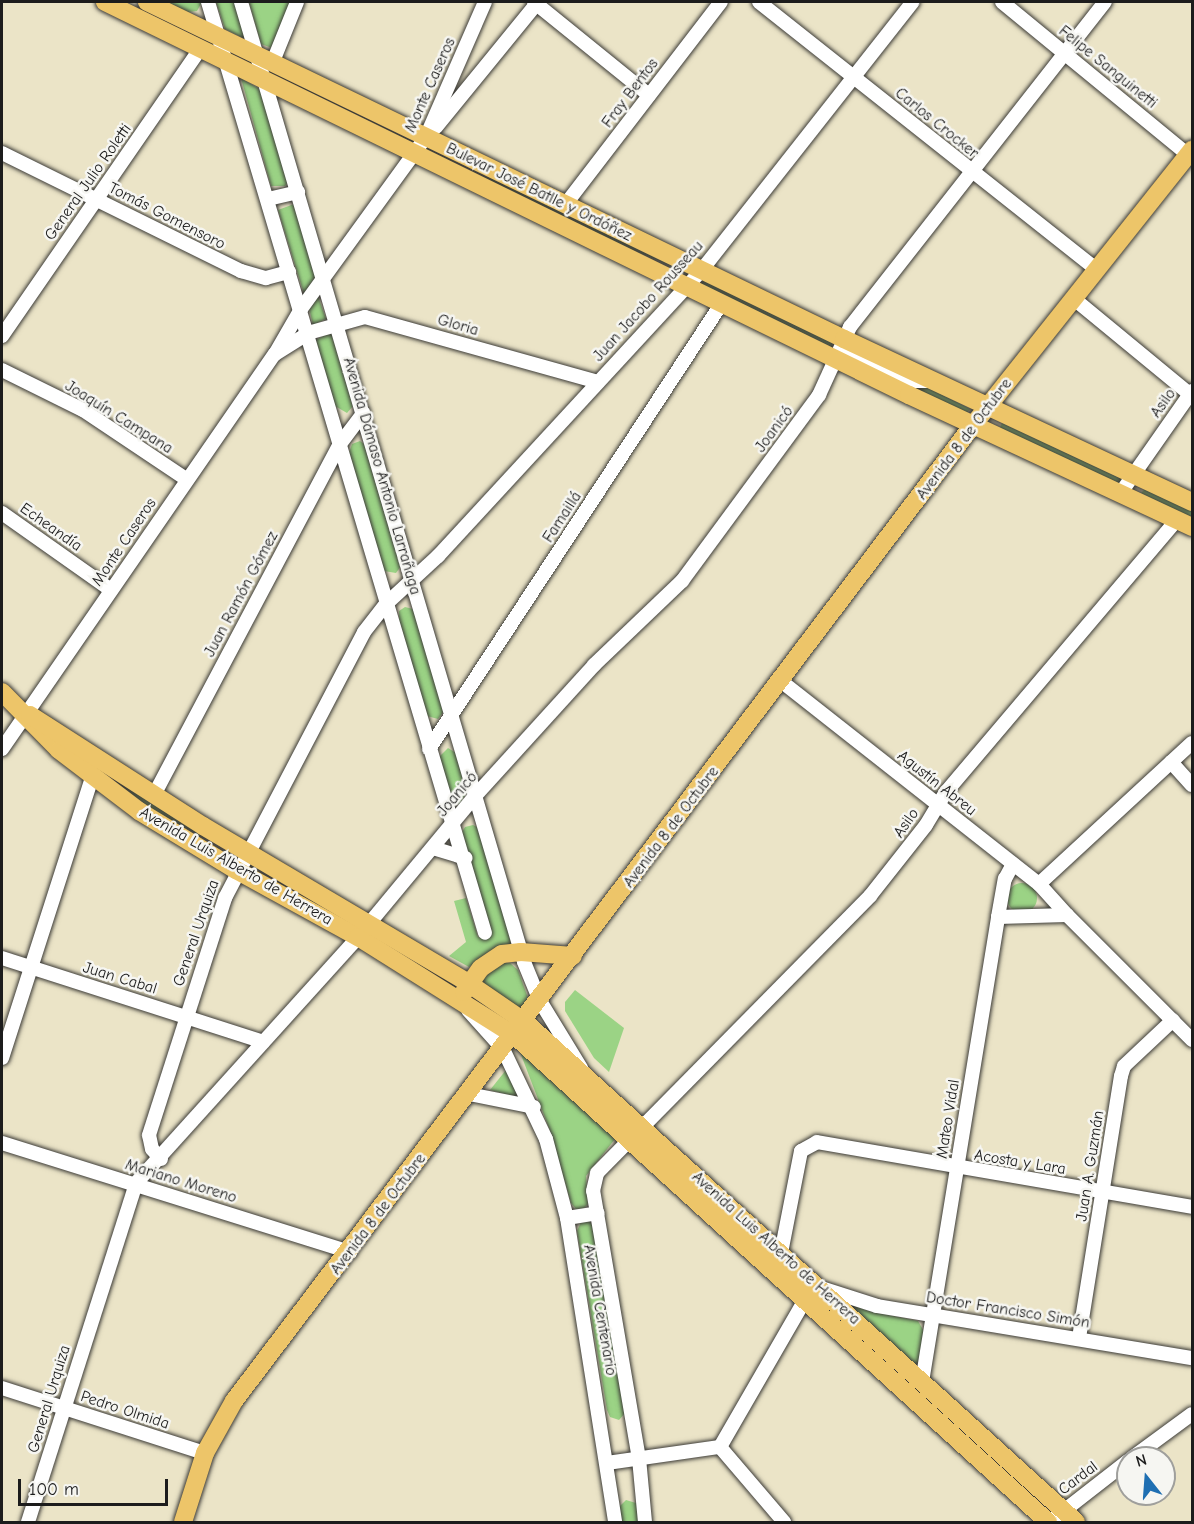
<!DOCTYPE html>
<meta charset="utf-8">
<style>
body{margin:0}
#map{position:relative;width:1194px;height:1524px;overflow:hidden;background:#ebe4c7;font-family:"Comic Neue",sans-serif}
div>[style]{position:absolute}
.green>*{inset:0;background:#9bd385;transform-origin:0 0}
.round{border-radius:50%}
.roads{filter:drop-shadow(0 0 2px #3b3a36) drop-shadow(0 0 2px #3b3a36)}
.minor>*{height:14px;margin:-7px;padding:0 7px;transform-origin:7px;border-radius:7px;background:#fff}
.major>*{height:18px;margin:-9px;padding:0 9px;transform-origin:9px;border-radius:9px;background:#edc569}
span{translate:-50% -50%;white-space:nowrap;text-align:center;line-height:1.15;-webkit-text-stroke:5px #f6f6f2;paint-order:stroke}
.street-label{font-size:16px;color:#1c1c1c}
.frame{position:absolute;inset:0;border:3px solid #1c1c1c;pointer-events:none}
.north{position:absolute;left:1116px;top:1446px;width:60px;height:60px;box-sizing:border-box;background:#f6f6f2;border:2px solid #9f9f9c;border-radius:50%;rotate:343deg;font-size:16px;font-weight:700;line-height:24px;text-align:center;color:#1c1c1c}
.north::after{content:'';display:block;margin:auto;width:21px;height:27px;background:#1f6fb2;clip-path:polygon(50% 0,100% 100%,50% 72%,0 100%)}
.scale{position:absolute;left:18px;top:1479px;width:150px;height:27px;box-sizing:border-box;border:3px solid #1c1c1c;border-top:0;padding-left:8px;font-size:18px;line-height:21px;white-space:nowrap;color:#1c1c1c;-webkit-text-stroke:4px #f6f6f2;paint-order:stroke}
</style>
<div id="map">
<div class="green">
<i style="clip-path:polygon(166px 2px,202px 2px,197px 11px,188px 12px)"></i>
<i style="clip-path:polygon(216px 2px,235px 2px,245px 39px,225px 29px)"></i>
<i style="clip-path:polygon(249px 2px,291px 2px,272px 48px,261px 44px)"></i>
<i style="clip-path:polygon(241px 78px,261px 90px,288px 182px,285px 186px,271px 186px)"></i>
<i style="clip-path:polygon(480px 176px,494px 179px,674px 267px,595px 234px)"></i>
<i style="clip-path:polygon(294px 204px,316px 276px,304px 294px,278px 210px)"></i>
<i style="clip-path:polygon(704px 281px,832px 342px,832px 347px,700px 285px)"></i>
<i style="clip-path:polygon(318px 296px,326px 319px,313px 325px,309px 308px)"></i>
<i style="clip-path:polygon(331px 332px,353px 406px,347px 413px,335px 406px,316px 340px)"></i>
<i style="clip-path:polygon(855px 360px,931px 389px,970px 409px,966px 414px)"></i>
<i style="left:1002px;top:423px;width:132px;height:6px;rotate:25deg"></i>
<i style="clip-path:polygon(360px 441px,364px 444px,401px 566px,396px 573px,384px 571px,349px 453px,352px 444px)"></i>
<i style="clip-path:polygon(1145px 489px,1192px 511px,1192px 518px,1141px 493px)"></i>
<i style="clip-path:polygon(405px 607px,413px 609px,444px 711px,438px 719px,427px 716px,399px 620px,399px 611px)"></i>
<i style="clip-path:polygon(448px 748px,456px 753px,467px 792px,459px 805px,450px 794px,439px 757px)"></i>
<i style="clip-path:polygon(86px 758px,233px 853px,136px 802px)"></i>
<i style="clip-path:polygon(473px 825px,479px 828px,512px 943px,488px 952px,469px 967px,449px 956px,466px 942px,454px 901px,466px 898px,478px 937px,491px 933px,461px 834px,465px 827px)"></i>
<i class="round" style="left:1007px;top:883px;width:30px;height:30px"></i>
<i style="clip-path:polygon(500px 963px,510px 963px,518px 970px,528px 998px,520px 1009px,479px 981px)"></i>
<i style="clip-path:polygon(575px 990px,624px 1028px,609px 1072px,594px 1058px,565px 1011px,565px 1002px)"></i>
<i style="clip-path:polygon(520px 1052px,615px 1139px,586px 1176px,588px 1204px,582px 1210px,576px 1209px,571px 1203px,549px 1128px)"></i>
<i style="clip-path:polygon(506px 1070px,520px 1098px,490px 1090px)"></i>
<i style="clip-path:polygon(589px 1221px,593px 1225px,626px 1412px,619px 1420px,610px 1417px,607px 1410px,577px 1231px,581px 1222px)"></i>
<i style="clip-path:polygon(843px 1299px,865px 1310px,918px 1321px,925px 1333px,920px 1362px,914px 1365px)"></i>
<i style="clip-path:polygon(626px 1500px,636px 1503px,639px 1522px,620px 1522px,619px 1507px)"></i>
</div>
<div class="roads">
<div class="minor">
<i style="left:208px;top:2px;width:971px;rotate:73.43deg"></i>
<i style="left:241px;top:2px;width:1001px;rotate:73.57deg"></i>
<i style="left:524px;top:962px;width:42px;rotate:67.7deg"></i>
<i style="left:540px;top:1001px;width:79px;rotate:58.5deg"></i>
<i style="left:534px;top:2px;width:148px;rotate:39deg"></i>
<i style="left:759px;top:2px;width:430px;rotate:38.4deg"></i>
<i style="left:1002px;top:2px;width:246px;rotate:39.4deg"></i>
<i style="left:272px;top:64px;width:67px;rotate:-68deg"></i>
<i style="left:436px;top:127px;width:161px;rotate:-50.8deg"></i>
<i style="left:2px;top:153px;width:267px;rotate:26.3deg"></i>
<i style="left:241px;top:271px;width:26px;rotate:16deg"></i>
<i style="left:266px;top:278px;width:24px;rotate:-15deg"></i>
<i style="left:268px;top:199px;width:31px;rotate:-13deg"></i>
<i style="left:565px;top:205px;width:256px;rotate:-52.5deg"></i>
<i style="left:1073px;top:298px;width:154px;rotate:39.5deg"></i>
<i style="left:2px;top:336px;width:350px;rotate:-55.4deg"></i>
<i style="left:275px;top:354px;width:39px;rotate:-32deg"></i>
<i style="left:308px;top:333px;width:59px;rotate:-15.7deg"></i>
<i style="left:365px;top:317px;width:242px;rotate:15.6deg"></i>
<i style="left:837px;top:359px;width:17px;rotate:-17deg"></i>
<i style="left:853px;top:354px;width:63px;rotate:25.3deg"></i>
<i style="left:910px;top:381px;width:22px"></i>
<i style="left:2px;top:370px;width:90px;rotate:26.3deg"></i>
<i style="left:83px;top:410px;width:124px;rotate:33.8deg"></i>
<i style="left:1120px;top:494px;width:126px;rotate:-55deg"></i>
<i style="left:2px;top:513px;width:133px;rotate:35.2deg"></i>
<i style="left:781px;top:681px;width:328px;rotate:38.2deg"></i>
<i style="left:1039px;top:884px;width:42px;rotate:47.9deg"></i>
<i style="left:2px;top:749px;width:480px;rotate:-55.4deg"></i>
<i style="left:275px;top:354px;width:52px;rotate:-60deg"></i>
<i style="left:301px;top:309px;width:213px;rotate:-54deg"></i>
<i style="left:426px;top:137px;width:147px;rotate:-66.4deg"></i>
<i style="left:429px;top:749px;width:534px;rotate:-56.7deg"></i>
<i style="left:1171px;top:762px;width:31px;rotate:48deg"></i>
<i style="left:154px;top:795px;width:397px;rotate:-62.1deg"></i>
<i style="left:340px;top:444px;width:39px;rotate:-53deg"></i>
<i style="left:433px;top:848px;width:34px;rotate:17deg"></i>
<i style="left:1039px;top:884px;width:208px;rotate:-42.7deg"></i>
<i style="left:998px;top:917px;width:69px;rotate:-1.7deg"></i>
<i style="left:1067px;top:915px;width:177px;rotate:45deg"></i>
<i style="left:2px;top:958px;width:274px;rotate:17.8deg"></i>
<i style="left:468px;top:1010px;width:52px;rotate:48.1deg"></i>
<i style="left:503px;top:1049px;width:100px;rotate:64.5deg"></i>
<i style="left:546px;top:1139px;width:82px;rotate:75.1deg"></i>
<i style="left:567px;top:1218px;width:308px;rotate:81deg"></i>
<i style="left:2px;top:1058px;width:295px;rotate:-72.2deg"></i>
<i style="left:469px;top:1094px;width:66px;rotate:11.3deg"></i>
<i style="left:2px;top:1143px;width:365px;rotate:17.4deg"></i>
<i style="left:161px;top:1159px;width:13px;rotate:-132deg"></i>
<i style="left:152px;top:1149px;width:14px;rotate:-102deg"></i>
<i style="left:149px;top:1135px;width:249px;rotate:-72.2deg"></i>
<i style="left:225px;top:898px;width:300px;rotate:-62.4deg"></i>
<i style="left:364px;top:632px;width:36px;rotate:-52deg"></i>
<i style="left:386px;top:604px;width:71px;rotate:-42.7deg"></i>
<i style="left:438px;top:556px;width:388px;rotate:-47.3deg"></i>
<i style="left:701px;top:271px;width:342px;rotate:-51.8deg"></i>
<i style="left:567px;top:1218px;width:31px;rotate:-9deg"></i>
<i style="left:781px;top:1253px;width:104px;rotate:-78.9deg"></i>
<i style="left:801px;top:1151px;width:18px;rotate:-29deg"></i>
<i style="left:817px;top:1142px;width:381px;rotate:9.8deg"></i>
<i style="left:1079px;top:1338px;width:265px;rotate:-80.9deg"></i>
<i style="left:1121px;top:1076px;width:10px;rotate:-73deg"></i>
<i style="left:1124px;top:1066px;width:67px;rotate:-43.2deg"></i>
<i style="left:922px;top:1382px;width:471px;rotate:-80.7deg"></i>
<i style="left:998px;top:917px;width:39px;rotate:-80deg"></i>
<i style="left:1005px;top:879px;width:17px;rotate:-62deg"></i>
<i style="left:2px;top:1388px;width:213px;rotate:17.8deg"></i>
<i style="left:720px;top:1447px;width:170px;rotate:-60deg"></i>
<i style="left:805px;top:1300px;width:20px;rotate:-37deg"></i>
<i style="left:821px;top:1288px;width:59px;rotate:17.8deg"></i>
<i style="left:877px;top:1306px;width:319px;rotate:9.4deg"></i>
<i style="left:720px;top:1447px;width:99px;rotate:49.5deg"></i>
<i style="left:1132px;top:1458px;width:74px;rotate:-36.3deg"></i>
<i style="left:607px;top:1463px;width:114px;rotate:-8.1deg"></i>
<i style="left:1056px;top:1517px;width:91px;rotate:-37.9deg"></i>
<i style="left:28px;top:1522px;width:356px;rotate:-72.3deg"></i>
<i style="left:136px;top:1183px;width:331px;rotate:-47.9deg"></i>
<i style="left:358px;top:937px;width:183px;rotate:-50.3deg"></i>
<i style="left:475px;top:796px;width:177px;rotate:-47.7deg"></i>
<i style="left:594px;top:665px;width:122px;rotate:-43.7deg"></i>
<i style="left:682px;top:581px;width:231px;rotate:-53.6deg"></i>
<i style="left:819px;top:395px;width:75px;rotate:-65.5deg"></i>
<i style="left:850px;top:327px;width:413px;rotate:-51.9deg"></i>
<i style="left:645px;top:1522px;width:63px;rotate:-95.4deg"></i>
<i style="left:639px;top:1459px;width:272px;rotate:-99.7deg"></i>
<i style="left:593px;top:1191px;width:18px;rotate:-77deg"></i>
<i style="left:597px;top:1173px;width:389px;rotate:-45.4deg"></i>
<i style="left:870px;top:896px;width:90px;rotate:-51.7deg"></i>
<i style="left:926px;top:825px;width:39px;rotate:-59deg"></i>
<i style="left:946px;top:792px;width:357px;rotate:-49.7deg"></i>
</div>
<div class="major">
<i style="left:105px;top:2px;width:895px;rotate:26.05deg"></i>
<i style="left:909px;top:395px;width:312px;rotate:25deg"></i>
<i style="left:147px;top:2px;width:774px;rotate:25.8deg"></i>
<i style="left:844px;top:339px;width:384px;rotate:25.1deg"></i>
<i style="left:2px;top:692px;width:81px;rotate:45.5deg"></i>
<i style="left:59px;top:750px;width:101px;rotate:37.3deg"></i>
<i style="left:139px;top:811px;width:114px;rotate:31.3deg"></i>
<i style="left:236px;top:870px;width:139px;rotate:28.8deg"></i>
<i style="left:358px;top:937px;width:184px;rotate:32.1deg"></i>
<i style="left:514px;top:1035px;width:723px;rotate:42.36deg"></i>
<i style="left:30px;top:715px;width:206px;rotate:32.7deg"></i>
<i style="left:203px;top:826px;width:308px;rotate:30.6deg"></i>
<i style="left:468px;top:983px;width:69px;rotate:34.4deg"></i>
<i style="left:525px;top:1022px;width:744px;rotate:42.22deg"></i>
<i style="left:464px;top:992px;width:29px;rotate:-55deg"></i>
<i style="left:481px;top:968px;width:25px;rotate:-34deg"></i>
<i style="left:502px;top:954px;width:19px;rotate:-6deg"></i>
<i style="left:521px;top:952px;width:52px;rotate:4.4deg"></i>
<i style="left:183px;top:1522px;width:72px;rotate:-72.3deg"></i>
<i style="left:205px;top:1453px;width:60px;rotate:-60.9deg"></i>
<i style="left:234px;top:1401px;width:1224px;rotate:-52.87deg"></i>
<i style="left:973px;top:425px;width:352px;rotate:-51.5deg"></i>
</div>
</div>
<div class="street-label">
<span style="left:1108px;top:67px;rotate:39deg">Felipe Sanguinetti</span>
<span style="left:430px;top:85px;rotate:-66deg">Monte Caseros</span>
<span style="left:630px;top:93px;rotate:-53deg">Fray Bentos</span>
<span style="left:937px;top:123px;rotate:39deg">Carlos Crocker</span>
<span style="left:88px;top:182px;rotate:-55deg">General Julio Roletti</span>
<span style="left:539px;top:192px;rotate:26deg">Bulevar José Batlle y Ordóñez</span>
<span style="left:167px;top:216px;rotate:27deg">Tomás Gomensoro</span>
<span style="left:648px;top:301px;rotate:-48deg">Juan Jacobo Rousseau</span>
<span style="left:458px;top:325px;rotate:16deg">Gloria</span>
<span style="left:1163px;top:403px;rotate:-55deg">Asilo</span>
<span style="left:119px;top:417px;rotate:32deg">Joaquín Campana</span>
<span style="left:774px;top:429px;rotate:-54deg">Joanicó</span>
<span style="left:964px;top:439px;rotate:-53deg">Avenida 8 de Octubre</span>
<span style="left:382px;top:476px;rotate:74deg">Avenida Dámaso Antonio Larrañaga</span>
<span style="left:562px;top:517px;rotate:-57deg">Famaillá</span>
<span style="left:51px;top:527px;rotate:35deg">Echeandía</span>
<span style="left:124px;top:542px;rotate:-56deg">Monte Caseros</span>
<span style="left:241px;top:594px;rotate:-62deg">Juan Ramón Gómez</span>
<span style="left:937px;top:783px;rotate:38deg">Agustín Abreu</span>
<span style="left:457px;top:794px;rotate:-50deg">Joanicó</span>
<span style="left:906px;top:823px;rotate:-55deg">Asilo</span>
<span style="left:671px;top:827px;rotate:-53deg">Avenida 8 de Octubre</span>
<span style="left:236px;top:866px;rotate:30deg">Avenida Luis Alberto de Herrera</span>
<span style="left:196px;top:933px;rotate:-71deg">General Urquiza</span>
<span style="left:120px;top:978px;rotate:17deg">Juan Cabal</span>
<span style="left:948px;top:1119px;rotate:-81deg">Mateo Vidal</span>
<span style="left:1020px;top:1162px;rotate:9deg">Acosta y Lara</span>
<span style="left:1090px;top:1166px;rotate:-81deg">Juan A. Guzmán</span>
<span style="left:181px;top:1181px;rotate:17deg">Mariano Moreno</span>
<span style="left:378px;top:1214px;rotate:-53deg">Avenida 8 de Octubre</span>
<span style="left:776px;top:1248px;rotate:42deg">Avenida Luis Alberto de Herrera</span>
<span style="left:600px;top:1310px;rotate:80deg">Avenida Centenario</span>
<span style="left:1008px;top:1310px;rotate:9deg">Doctor Francisco Simón</span>
<span style="left:49px;top:1399px;rotate:-73deg">General Urquiza</span>
<span style="left:125px;top:1410px;rotate:18deg">Pedro Olmida</span>
<span style="left:1078px;top:1478px;rotate:-37deg">Cardal</span>
</div>
<div class="frame"></div>
<div class="north">N</div>
<div class="scale">100 m</div>
</div>
